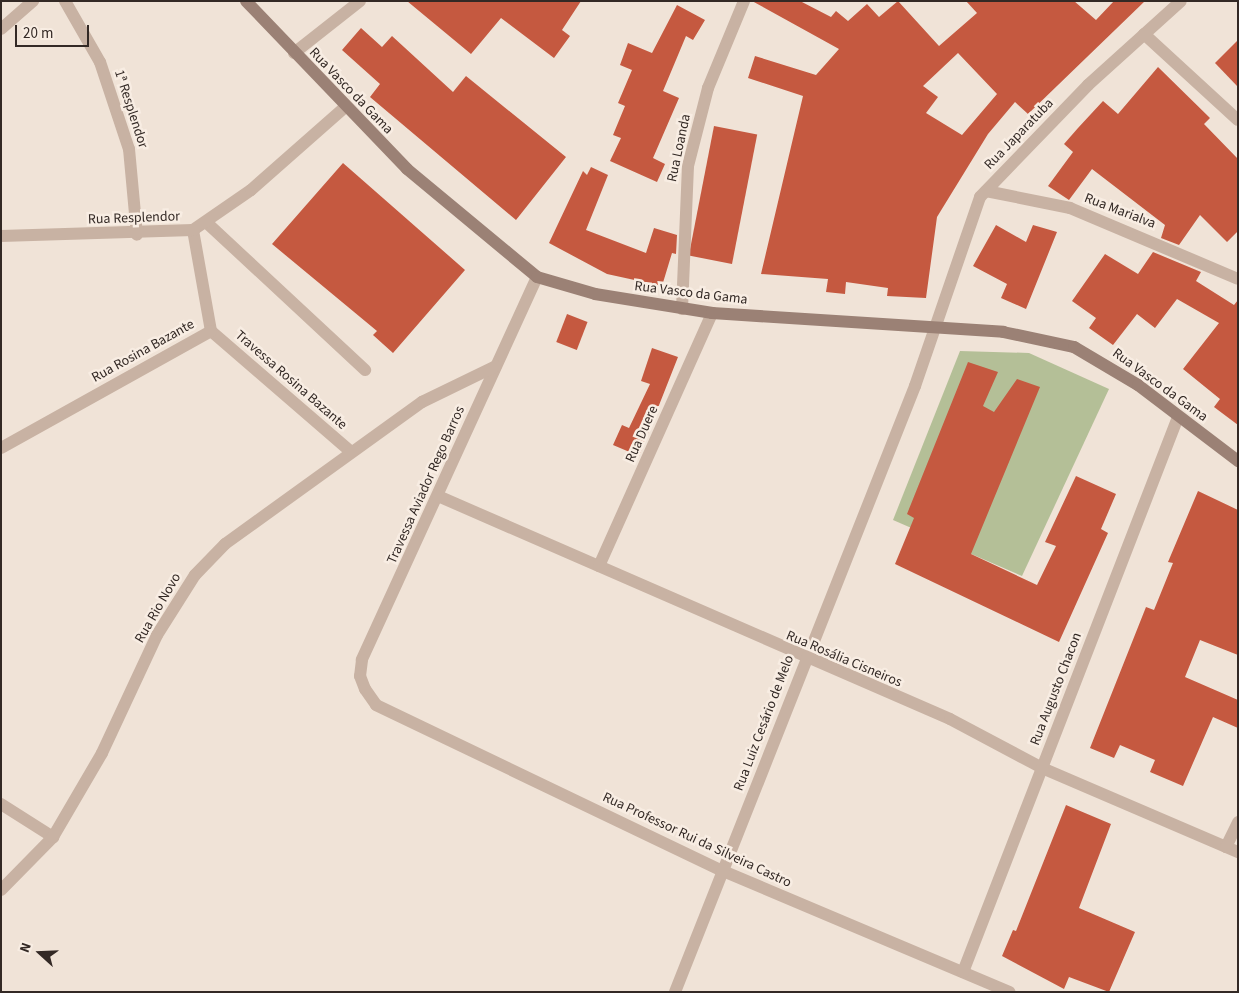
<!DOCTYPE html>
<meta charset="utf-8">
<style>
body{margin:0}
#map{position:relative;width:1239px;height:993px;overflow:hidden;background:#f0e3d7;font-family:"Source Sans 3",sans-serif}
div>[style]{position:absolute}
.green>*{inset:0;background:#b4bf97}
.building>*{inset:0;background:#c55940;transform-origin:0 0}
.minor>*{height:12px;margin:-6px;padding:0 6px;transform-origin:6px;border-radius:6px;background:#c8b2a3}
.secondary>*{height:12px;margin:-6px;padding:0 6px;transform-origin:6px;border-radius:6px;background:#9b8175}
span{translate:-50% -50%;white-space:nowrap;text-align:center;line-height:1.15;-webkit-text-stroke:5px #f8ede3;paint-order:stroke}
.street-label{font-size:14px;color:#332925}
.frame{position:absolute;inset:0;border:2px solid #332925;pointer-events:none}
.north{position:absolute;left:15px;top:928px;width:50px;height:50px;-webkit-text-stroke:4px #f8ede3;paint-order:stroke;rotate:290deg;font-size:14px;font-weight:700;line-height:20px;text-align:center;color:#332925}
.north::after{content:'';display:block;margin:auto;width:18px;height:22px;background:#332925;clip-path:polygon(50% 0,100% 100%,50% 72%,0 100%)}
.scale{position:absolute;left:15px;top:25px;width:74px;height:22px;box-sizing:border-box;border:2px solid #332925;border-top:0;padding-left:6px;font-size:15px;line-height:18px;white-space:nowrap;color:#332925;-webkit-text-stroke:4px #f8ede3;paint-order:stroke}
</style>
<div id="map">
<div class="green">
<i style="clip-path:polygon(960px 351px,1029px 353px,1109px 389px,1022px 576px,893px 520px)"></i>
</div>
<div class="building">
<i style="clip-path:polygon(407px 1px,581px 1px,562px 30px,570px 36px,554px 58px,501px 18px,471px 54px)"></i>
<i style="clip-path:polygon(evenodd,752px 1px,800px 1px,831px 17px,836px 11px,848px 21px,867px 4px,879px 17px,898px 1px,939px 46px,977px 13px,966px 1px,1074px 1px,1096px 20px,1114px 1px,1145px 1px,1028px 114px,1015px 102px,988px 134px,937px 217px,926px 298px,887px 296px,888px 288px,846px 282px,845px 294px,826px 292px,828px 279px,761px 274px,803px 96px,748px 78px,755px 56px,816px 75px,839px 49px,752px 1px,958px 53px,997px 94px,962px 135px,926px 113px,938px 97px,923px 86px,958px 53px)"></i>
<i style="clip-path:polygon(677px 5px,705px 20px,693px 40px,686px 36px,663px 91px,679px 98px,653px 158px,665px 164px,657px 182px,610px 161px,621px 138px,613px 135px,625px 106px,618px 103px,632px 70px,620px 65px,628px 43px,652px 53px)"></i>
<i style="clip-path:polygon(361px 28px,382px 47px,392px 36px,453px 92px,466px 76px,566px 157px,516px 220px,370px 97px,380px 84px,342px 50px)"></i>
<i style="clip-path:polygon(1238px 40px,1238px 87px,1215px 63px)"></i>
<i style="clip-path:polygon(1158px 67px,1210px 118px,1204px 124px,1238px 159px,1238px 231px,1227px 242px,1200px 215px,1179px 245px,1161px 238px,1165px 225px,1092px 169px,1069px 200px,1048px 186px,1073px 152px,1064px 144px,1078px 128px,1103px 101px,1118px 114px)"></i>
<i style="left:714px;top:126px;width:44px;height:132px;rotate:11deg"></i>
<i style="clip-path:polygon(343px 163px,465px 270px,393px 353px,373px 335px,377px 331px,272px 244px)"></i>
<i style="clip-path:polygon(591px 167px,608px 175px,586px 230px,646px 253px,654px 228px,677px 235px,676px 254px,672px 253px,662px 286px,607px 274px,549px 243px,583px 171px,587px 175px)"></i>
<i style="clip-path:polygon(996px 225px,1026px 242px,1033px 225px,1057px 232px,1026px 309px,1001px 298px,1007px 284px,973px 266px)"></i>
<i style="clip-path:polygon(1153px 252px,1201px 272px,1196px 281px,1234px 305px,1238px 300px,1238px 425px,1214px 407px,1220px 399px,1183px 369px,1219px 323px,1177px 299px,1155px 328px,1137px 314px,1113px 345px,1089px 328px,1096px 318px,1072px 301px,1105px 254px,1138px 274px)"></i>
<i style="left:567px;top:314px;width:22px;height:30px;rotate:21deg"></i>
<i style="clip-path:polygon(652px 348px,678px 357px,639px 456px,613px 445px,622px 425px,629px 428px,650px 384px,641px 381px)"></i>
<i style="clip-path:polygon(968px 362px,998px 372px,983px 406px,994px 412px,1017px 379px,1040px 387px,971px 554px,1037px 585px,1056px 546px,1045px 542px,1076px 476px,1116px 494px,1101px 529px,1108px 533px,1059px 642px,895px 564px,914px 518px,907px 514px)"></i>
<i style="clip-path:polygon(1198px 491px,1238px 510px,1238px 655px,1200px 640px,1185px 677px,1238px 700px,1238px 728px,1213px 717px,1183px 786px,1150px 772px,1155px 760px,1120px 745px,1114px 758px,1090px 748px,1146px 607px,1154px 610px,1173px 563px,1168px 562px)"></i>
<i style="clip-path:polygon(1066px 805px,1111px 824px,1079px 908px,1135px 932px,1109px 992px,1069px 977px,1064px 989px,1002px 956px,1013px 930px,1016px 931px)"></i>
</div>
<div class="minor">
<i style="left:65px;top:1px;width:70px;rotate:60.2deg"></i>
<i style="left:100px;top:62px;width:92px;rotate:71.6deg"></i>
<i style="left:129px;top:149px;width:86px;rotate:84.7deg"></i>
<i style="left:1px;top:29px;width:43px;rotate:-41.2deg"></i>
<i style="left:1144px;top:34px;width:127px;rotate:42.5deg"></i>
<i style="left:294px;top:53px;width:84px;rotate:-38.2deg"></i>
<i style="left:986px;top:191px;width:86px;rotate:11.4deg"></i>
<i style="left:1070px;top:208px;width:182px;rotate:22.9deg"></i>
<i style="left:207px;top:223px;width:216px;rotate:42.9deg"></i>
<i style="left:193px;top:230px;width:103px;rotate:79.9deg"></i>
<i style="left:1px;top:236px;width:192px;rotate:-1.8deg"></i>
<i style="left:193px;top:230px;width:70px;rotate:-34.6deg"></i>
<i style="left:251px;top:190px;width:124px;rotate:-41.4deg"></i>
<i style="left:537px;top:277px;width:421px;rotate:114.6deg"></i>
<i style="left:362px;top:660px;width:16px;rotate:97deg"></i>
<i style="left:360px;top:676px;width:14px;rotate:69deg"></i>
<i style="left:365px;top:689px;width:19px;rotate:55deg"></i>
<i style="left:376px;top:705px;width:385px;rotate:25.6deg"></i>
<i style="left:723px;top:871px;width:311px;rotate:22.9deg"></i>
<i style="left:682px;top:309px;width:143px;rotate:-87.6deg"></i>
<i style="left:688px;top:166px;width:81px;rotate:-75.6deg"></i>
<i style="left:708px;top:88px;width:94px;rotate:-67.5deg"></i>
<i style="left:211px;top:331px;width:185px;rotate:40.8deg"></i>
<i style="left:1px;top:448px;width:240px;rotate:-29.1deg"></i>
<i style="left:438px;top:496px;width:558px;rotate:23.54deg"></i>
<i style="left:950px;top:719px;width:104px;rotate:28deg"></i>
<i style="left:1042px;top:768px;width:213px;rotate:23.2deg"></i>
<i style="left:599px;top:566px;width:277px;rotate:-65.9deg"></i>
<i style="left:1px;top:804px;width:62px;rotate:32.4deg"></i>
<i style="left:1226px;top:847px;width:28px;rotate:-64deg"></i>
<i style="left:1px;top:890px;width:74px;rotate:-45.5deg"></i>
<i style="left:53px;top:837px;width:97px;rotate:-59.7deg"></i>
<i style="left:102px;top:753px;width:130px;rotate:-65deg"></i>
<i style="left:157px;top:635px;width:71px;rotate:-57.7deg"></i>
<i style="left:195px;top:575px;width:43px;rotate:-45.9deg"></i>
<i style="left:225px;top:544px;width:243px;rotate:-35.8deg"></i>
<i style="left:422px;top:402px;width:82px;rotate:-25.9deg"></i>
<i style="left:963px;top:972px;width:595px;rotate:-68.82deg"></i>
<i style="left:675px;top:992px;width:652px;rotate:-68.39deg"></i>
<i style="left:915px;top:386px;width:200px;rotate:-71deg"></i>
<i style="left:980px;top:197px;width:156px;rotate:-46deg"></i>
<i style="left:1088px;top:85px;width:125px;rotate:-42.1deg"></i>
</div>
<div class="secondary">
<i style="left:246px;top:1px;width:233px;rotate:46.2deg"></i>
<i style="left:407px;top:169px;width:169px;rotate:39.7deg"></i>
<i style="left:537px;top:277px;width:60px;rotate:16.3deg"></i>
<i style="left:595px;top:294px;width:119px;rotate:9.2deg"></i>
<i style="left:712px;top:313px;width:292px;rotate:3.7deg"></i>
<i style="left:1003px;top:332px;width:73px;rotate:11.9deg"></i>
<i style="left:1074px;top:347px;width:74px;rotate:30.7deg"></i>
<i style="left:1138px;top:385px;width:126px;rotate:37.2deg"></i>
</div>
<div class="street-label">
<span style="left:351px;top:91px;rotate:46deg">Rua Vasco da Gama</span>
<span style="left:131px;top:109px;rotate:72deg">1ª Resplendor</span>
<span style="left:1019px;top:134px;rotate:-46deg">Rua Japaratuba</span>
<span style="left:679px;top:148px;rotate:-78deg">Rua Loanda</span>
<span style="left:1120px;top:211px;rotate:21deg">Rua Marialva</span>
<span style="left:134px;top:218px;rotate:-2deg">Rua Resplendor</span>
<span style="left:691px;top:293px;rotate:7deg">Rua Vasco da Gama</span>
<span style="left:143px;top:351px;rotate:-29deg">Rua Rosina Bazante</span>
<span style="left:291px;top:380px;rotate:41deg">Travessa Rosina Bazante</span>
<span style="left:1160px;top:385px;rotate:36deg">Rua Vasco da Gama</span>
<span style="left:642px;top:434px;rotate:-66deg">Rua Duere</span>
<span style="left:426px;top:485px;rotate:-66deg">Travessa Aviador Rego Barros</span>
<span style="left:158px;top:608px;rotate:-60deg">Rua Rio Novo</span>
<span style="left:844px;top:659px;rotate:23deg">Rua Rosália Cisneiros</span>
<span style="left:1056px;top:689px;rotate:-69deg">Rua Augusto Chacon</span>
<span style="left:764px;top:723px;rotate:-69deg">Rua Luiz Cesário de Melo</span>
<span style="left:697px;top:840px;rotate:25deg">Rua Professor Rui da Silveira Castro</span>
</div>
<div class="frame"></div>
<div class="north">N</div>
<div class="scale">20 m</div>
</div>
